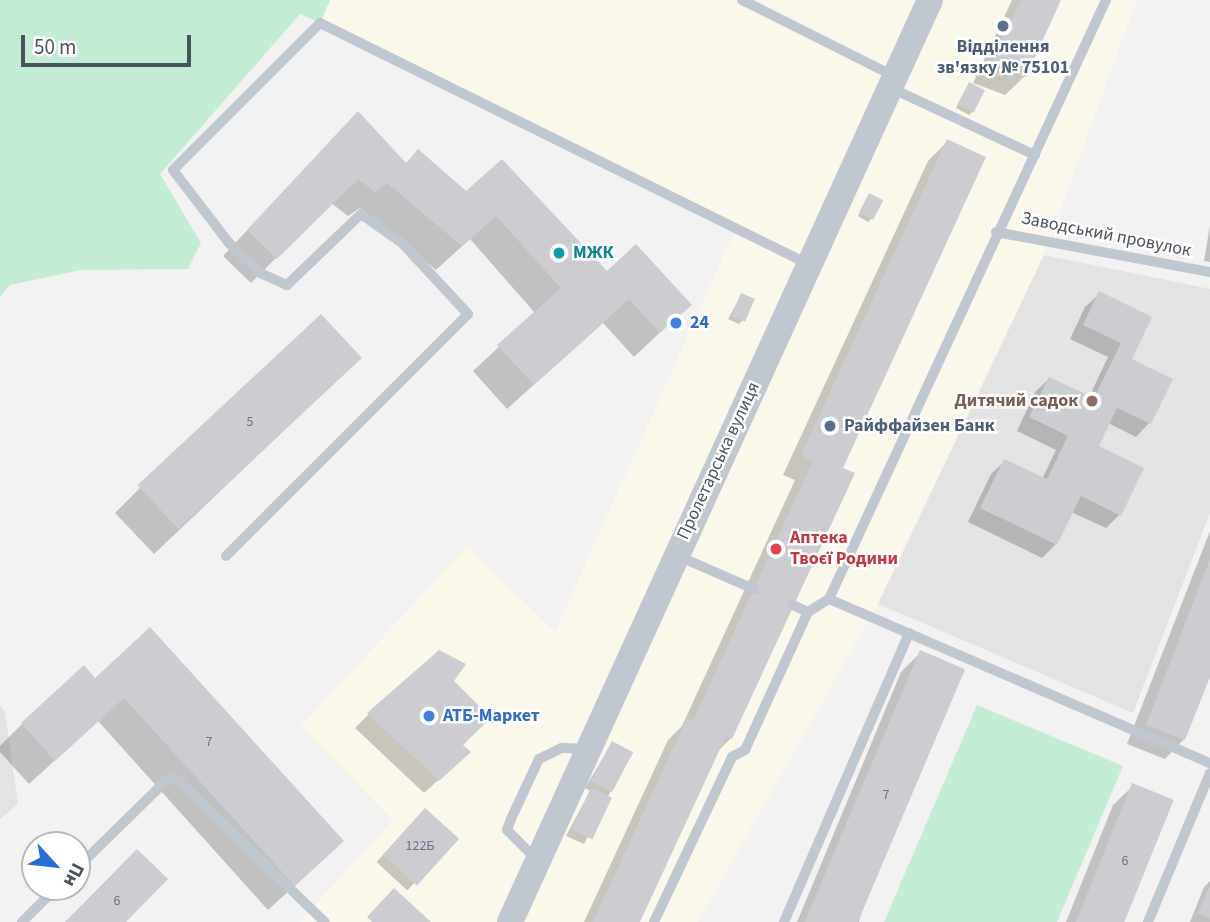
<!DOCTYPE html>
<meta charset="utf-8">
<style>
body{margin:0}
#map{position:relative;width:1210px;height:922px;overflow:hidden;background:#f3f1f1;font-family:"Source Sans 3",sans-serif}
div>[style]{position:absolute}
.commercial>*{inset:0;background:#fbf7ec}
.education>*{inset:0;background:#e4e2e2}
.green>*{inset:0;background:#c3ecd4}
.shadow>*{inset:0;background:#0003;transform-origin:0 0}
.building>*{inset:0;background:#cbcdd3;transform-origin:0 0}
.service>*{height:10px;margin:-5px;padding:0 5px;transform-origin:5px;border-radius:5px;background:#c0c7ce}
.tertiary>*{height:26px;margin:-13px;padding:0 13px;transform-origin:13px;border-radius:13px;background:#c0c7ce}
.dots>*{width:19px;height:19px;translate:-50% -50%;box-sizing:border-box;border:4px solid #fff;border-radius:50%}
span{translate:-50% -50%;white-space:nowrap;text-align:center;line-height:1.15;-webkit-text-stroke:5px #fff;paint-order:stroke}
.number-label{font-size:14px;color:#6a727a}
.number-label span{-webkit-text-stroke-width:0}
.service-label{font-size:18px;color:#4e5e75;font-weight:700}
.left{translate:0 -50%;text-align:left}
.street-label{font-size:18px;color:#4a535d}
.culture-label{font-size:18px;color:#0d838f;font-weight:700}
.shop-label{font-size:18px;color:#366cbe;font-weight:700}
.education-label{font-size:18px;color:#785e54;font-weight:700}
.right{translate:-100% -50%;text-align:right}
.health-label{font-size:18px;color:#be3a42;font-weight:700}
.north{position:absolute;left:21px;top:831px;width:70px;height:70px;box-sizing:border-box;background:#fff;border:2px solid #b7babe;border-radius:50%;rotate:117deg;font-size:19px;font-weight:700;line-height:28px;text-align:center;color:#4a535d}
.north::after{content:'';display:block;margin:auto;width:24px;height:32px;background:#286ed5;clip-path:polygon(50% 0,100% 100%,50% 72%,0 100%)}
.scale{position:absolute;left:21px;top:35px;width:170px;height:32px;box-sizing:border-box;border:4px solid #4a535d;border-top:0;padding-left:9px;font-size:21px;line-height:24px;white-space:nowrap;color:#4a535d;-webkit-text-stroke:5px #fff;paint-order:stroke}
</style>
<div id="map">
<div class="commercial">
<i style="clip-path:polygon(330px 0,1137px 0,1044px 255px,878px 604px,698px 922px,299px 922px,393px 820px,301px 726px,467px 546px,555px 632px,735px 230px,320px 23px)"></i>
</div>
<div class="education">
<i style="clip-path:polygon(1044px 255px,1210px 289px,1210px 513px,1133px 713px,878px 604px)"></i>
<i style="clip-path:polygon(0 705px,5px 712px,18px 804px,0 819px)"></i>
</div>
<div class="green">
<i style="clip-path:polygon(0 0,330px 0,320px 23px,300px 14px,160px 174px,201px 243px,188px 269px,81px 270px,10px 285px,0 297px)"></i>
<i style="clip-path:polygon(977px 705px,1123px 766px,1057px 922px,884px 922px)"></i>
</div>
<div class="shadow">
<i style="clip-path:polygon(1012px 0,1060px 0,1025px 76px,1005px 95px,973px 83px)"></i>
<i style="clip-path:polygon(967px 87px,972px 112px,969px 115px,956px 108px)"></i>
<i style="clip-path:polygon(333px 139px,405px 164px,607px 273px,689px 305px,634px 357px,603px 323px,507px 409px,473px 371px,535px 313px,470px 239px,436px 270px,360px 208px,348px 216px,331px 203px,251px 283px,223px 256px)"></i>
<i style="clip-path:polygon(948px 141px,841px 468px,731px 738px,717px 752px,638px 922px,584px 922px,668px 740px,682px 726px,795px 480px,783px 475px,928px 161px)"></i>
<i style="clip-path:polygon(867px 198px,871px 219px,868px 222px,858px 216px)"></i>
<i style="clip-path:polygon(1210px 225px,1210px 262px,1204px 261px)"></i>
<i style="clip-path:polygon(1099px 294px,1130px 360px,1149px 423px,1136px 437px,1108px 423px,1097px 447px,1119px 515px,1106px 528px,1071px 512px,1056px 544px,1042px 558px,968px 522px,991px 474px,1005px 461px,1042px 479px,1056px 450px,1017px 431px,1035px 392px,1049px 379px,1089px 397px,1108px 357px,1070px 339px,1085px 307px)"></i>
<i style="clip-path:polygon(741px 295px,742px 321px,739px 324px,728px 319px)"></i>
<i style="clip-path:polygon(334px 383px,154px 554px,115px 513px,140px 488px)"></i>
<i style="clip-path:polygon(1210px 531px,1210px 672px,1184px 739px,1165px 759px,1127px 744px)"></i>
<i style="clip-path:polygon(150px 630px,316px 866px,268px 910px,98px 721px,29px 784px,0 752px,0 746px,22px 724px,95px 680px)"></i>
<i style="clip-path:polygon(921px 652px,859px 922px,797px 922px,901px 672px)"></i>
<i style="clip-path:polygon(451px 681px,461px 746px,455px 765px,424px 793px,355px 728px,369px 714px)"></i>
<i style="clip-path:polygon(612px 743px,630px 753px,584px 844px,566px 836px,590px 791px,585px 788px)"></i>
<i style="clip-path:polygon(1133px 786px,1122px 922px,1066px 922px,1113px 805px)"></i>
<i style="left:425px;top:810px;width:42px;height:71px;rotate:43deg"></i>
<i style="clip-path:polygon(1210px 881px,1210px 922px,1190px 922px,1204px 887px)"></i>
</div>
<div class="building">
<i style="clip-path:polygon(1021px 0,1061px 0,1026px 77px,992px 63px)"></i>
<i style="left:969px;top:82px;width:18px;height:25px;rotate:27deg"></i>
<i style="clip-path:polygon(358px 111px,406px 163px,418px 149px,466px 191px,502px 159px,607px 271px,636px 244px,692px 305px,660px 333px,629px 299px,534px 385px,497px 345px,561px 288px,496px 216px,462px 246px,387px 183px,375px 192px,358px 179px,277px 259px,247px 230px)"></i>
<i style="clip-path:polygon(947px 139px,986px 157px,843px 468px,855px 473px,732px 739px,726px 736px,640px 922px,593px 922px,687px 718px,693px 721px,813px 461px,801px 455px)"></i>
<i style="left:869px;top:193px;width:16px;height:22px;rotate:27deg"></i>
<i style="clip-path:polygon(1099px 291px,1152px 317px,1132px 359px,1173px 379px,1151px 424px,1117px 408px,1099px 446px,1144px 468px,1121px 516px,1081px 496px,1057px 545px,980px 508px,1004px 459px,1047px 479px,1068px 436px,1029px 417px,1049px 377px,1094px 398px,1121px 343px,1083px 325px)"></i>
<i style="left:741px;top:293px;width:15px;height:25px;rotate:23deg"></i>
<i style="left:321px;top:314px;width:60px;height:251px;rotate:47deg"></i>
<i style="clip-path:polygon(1210px 559px,1210px 677px,1185px 740px,1146px 725px)"></i>
<i style="clip-path:polygon(150px 627px,344px 841px,295px 886px,124px 698px,55px 761px,21px 723px,84px 665px,95px 678px)"></i>
<i style="clip-path:polygon(439px 650px,466px 664px,454px 681px,491px 718px,463px 745px,471px 752px,439px 781px,367px 713px)"></i>
<i style="left:920px;top:650px;width:49px;height:295px;rotate:23deg"></i>
<i style="left:612px;top:741px;width:24px;height:45px;rotate:28deg"></i>
<i style="left:1132px;top:783px;width:45px;height:150px;rotate:22deg"></i>
<i style="left:591px;top:788px;width:23px;height:46px;rotate:25deg"></i>
<i style="left:425px;top:808px;width:46px;height:63px;rotate:42deg"></i>
<i style="clip-path:polygon(137px 849px,168px 879px,126px 922px,65px 922px)"></i>
<i style="clip-path:polygon(1210px 885px,1210px 918px,1198px 913px)"></i>
<i style="clip-path:polygon(394px 888px,431px 922px,372px 922px,367px 917px)"></i>
</div>
<div class="service">
<i style="left:742px;top:0;width:170px;rotate:26.6deg"></i>
<i style="left:891px;top:88px;width:159px;rotate:25deg"></i>
<i style="left:996px;top:232px;width:218px;rotate:10.6deg"></i>
<i style="left:226px;top:556px;width:342px;rotate:-45deg"></i>
<i style="left:468px;top:314px;width:97px;rotate:-132.9deg"></i>
<i style="left:402px;top:243px;width:50px;rotate:-144.7deg"></i>
<i style="left:361px;top:214px;width:103px;rotate:136.2deg"></i>
<i style="left:287px;top:285px;width:27px;rotate:-156deg"></i>
<i style="left:262px;top:274px;width:45px;rotate:-136.8deg"></i>
<i style="left:229px;top:243px;width:92px;rotate:-127.5deg"></i>
<i style="left:173px;top:170px;width:208px;rotate:-45deg"></i>
<i style="left:320px;top:23px;width:544px;rotate:26.28deg"></i>
<i style="left:678px;top:556px;width:83px;rotate:23.5deg"></i>
<i style="left:829px;top:599px;width:415px;rotate:23.3deg"></i>
<i style="left:793px;top:605px;width:17px;rotate:25deg"></i>
<i style="left:537px;top:860px;width:42px;rotate:-135deg"></i>
<i style="left:507px;top:830px;width:12px;rotate:-70deg"></i>
<i style="left:511px;top:819px;width:66px;rotate:-65deg"></i>
<i style="left:539px;top:759px;width:25px;rotate:-26deg"></i>
<i style="left:562px;top:748px;width:26px;rotate:2deg"></i>
<i style="left:77px;top:868px;width:133px;rotate:-44.4deg"></i>
<i style="left:172px;top:775px;width:212px;rotate:43.9deg"></i>
<i style="left:22px;top:922px;width:49px;rotate:-45deg"></i>
<i style="left:654px;top:922px;width:183px;rotate:-64.7deg"></i>
<i style="left:732px;top:757px;width:15px;rotate:-28deg"></i>
<i style="left:745px;top:750px;width:152px;rotate:-65.5deg"></i>
<i style="left:808px;top:612px;width:25px;rotate:-32deg"></i>
<i style="left:829px;top:599px;width:660px;rotate:-65.18deg"></i>
<i style="left:784px;top:922px;width:315px;rotate:-66.6deg"></i>
<i style="left:1148px;top:922px;width:161px;rotate:-67.4deg"></i>
</div>
<div class="tertiary">
<i style="left:510px;top:922px;width:1013px;rotate:-65.51deg"></i>
</div>
<div class="dots">
<i style="left:1003px;top:26px;background:#5c6f8a"></i>
<i style="left:559px;top:253px;background:#0f9aa8"></i>
<i style="left:676px;top:323px;background:#3f7fe0"></i>
<i style="left:1092px;top:401px;background:#8d6e63"></i>
<i style="left:830px;top:426px;background:#5c6f8a"></i>
<i style="left:776px;top:549px;background:#e0444e"></i>
<i style="left:429px;top:716px;background:#3f7fe0"></i>
</div>
<div class="number-label">
<span style="left:250px;top:422px">5</span>
<span style="left:209px;top:742px">7</span>
<span style="left:886px;top:795px">7</span>
<span style="left:420px;top:846px">122Б</span>
<span style="left:1125px;top:861px">6</span>
<span style="left:117px;top:901px">6</span>
</div>
<div class="service-label">
<span style="left:1003px;top:58px">Відділення<br>зв'язку № 75101</span>
<span class="left" style="left:844px;top:426px">Райффайзен Банк</span>
</div>
<div class="street-label">
<span style="left:1106px;top:235px;rotate:11deg">Заводський провулок</span>
<span style="left:719px;top:461px;rotate:-65deg">Пролетарська вулиця</span>
</div>
<div class="culture-label">
<span class="left" style="left:573px;top:253px">МЖК</span>
</div>
<div class="shop-label">
<span class="left" style="left:690px;top:323px">24</span>
<span class="left" style="left:443px;top:716px">АТБ-Маркет</span>
</div>
<div class="education-label">
<span class="right" style="left:1078px;top:401px">Дитячий садок</span>
</div>
<div class="health-label">
<span class="left" style="left:790px;top:549px">Аптека<br>Твоєї Родини</span>
</div>
<div class="north">Пн</div>
<div class="scale">50 m</div>
</div>
